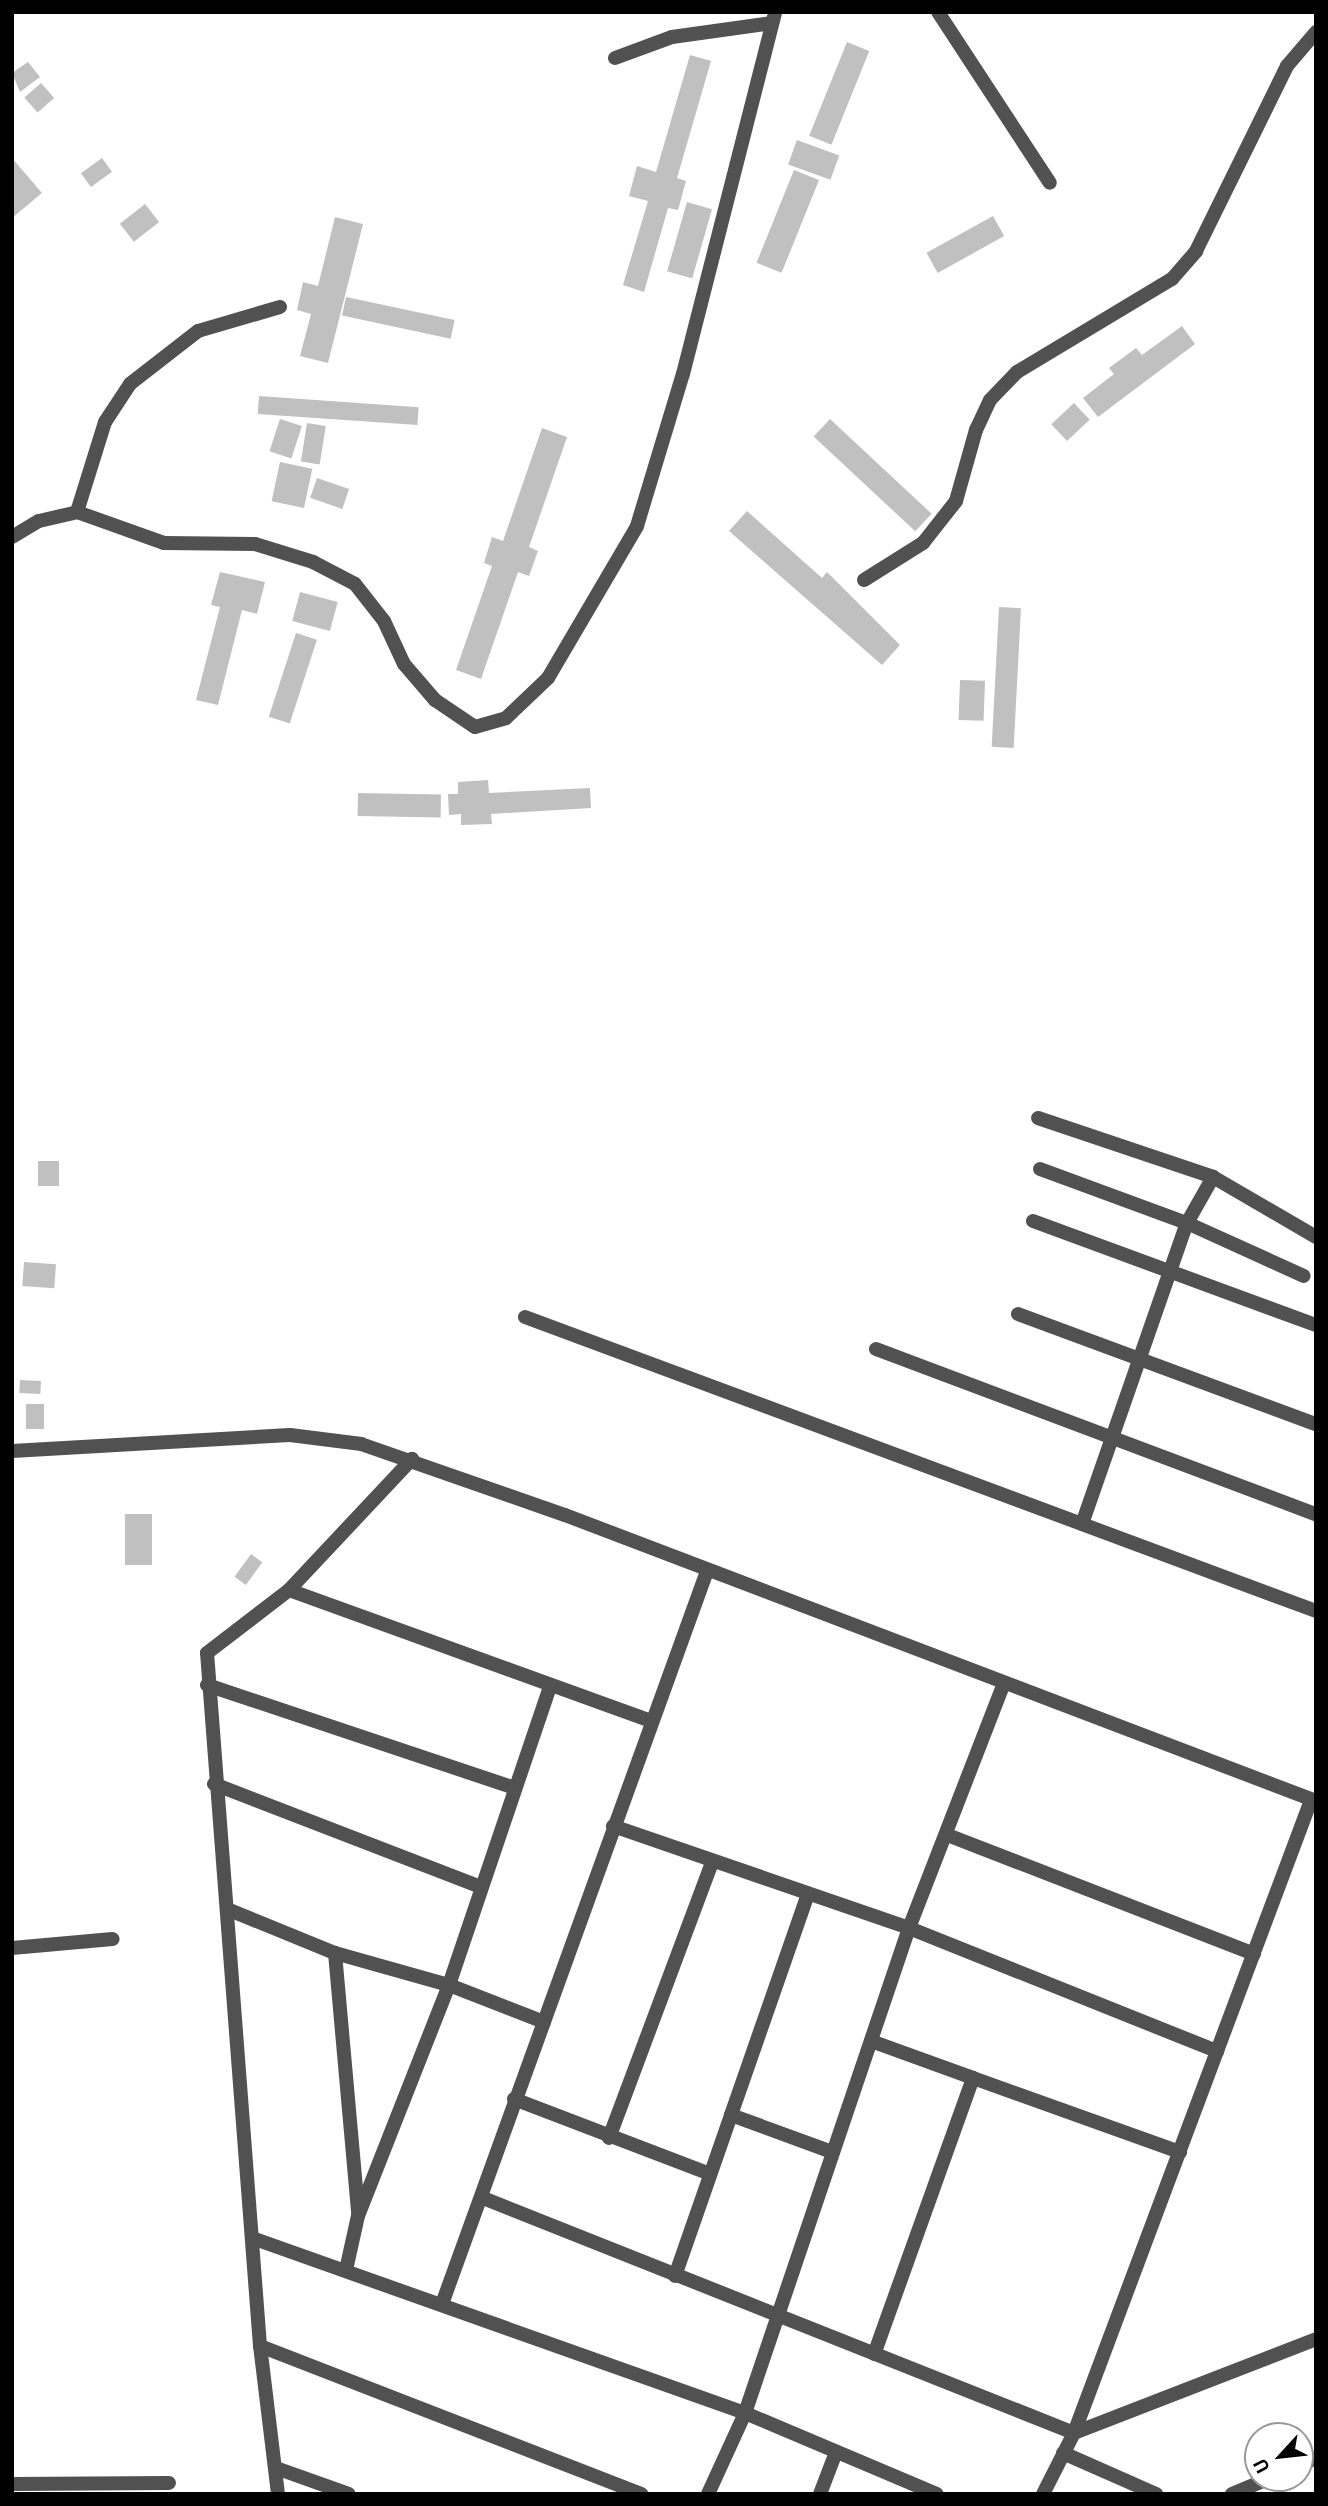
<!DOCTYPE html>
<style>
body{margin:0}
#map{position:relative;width:1328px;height:2506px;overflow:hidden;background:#fff;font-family:Roboto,sans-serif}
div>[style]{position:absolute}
.building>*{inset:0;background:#c0c0c0;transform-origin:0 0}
.minor>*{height:14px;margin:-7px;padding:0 7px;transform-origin:7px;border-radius:7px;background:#515151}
span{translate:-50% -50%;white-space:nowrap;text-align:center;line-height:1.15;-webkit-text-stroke:5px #fff;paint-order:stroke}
.frame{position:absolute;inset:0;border:14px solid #000;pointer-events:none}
.north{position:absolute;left:1244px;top:2422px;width:70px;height:70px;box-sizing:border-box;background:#fff;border:2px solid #999;border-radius:50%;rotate:243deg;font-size:19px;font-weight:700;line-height:28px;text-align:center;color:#000}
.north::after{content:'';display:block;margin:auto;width:24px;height:32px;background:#000;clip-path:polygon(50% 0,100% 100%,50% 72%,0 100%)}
</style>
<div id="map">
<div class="building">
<i style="left:847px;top:42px;width:24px;height:101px;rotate:22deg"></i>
<i style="clip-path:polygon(690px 55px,711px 61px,677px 178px,686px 181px,678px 210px,668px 208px,644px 292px,623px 285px,648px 201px,629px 196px,637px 166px,656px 172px)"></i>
<i style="clip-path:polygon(28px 62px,40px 77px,20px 92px,12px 73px)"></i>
<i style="left:41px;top:83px;width:20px;height:22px;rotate:49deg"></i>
<i style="left:797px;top:140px;width:45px;height:26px;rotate:20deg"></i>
<i style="clip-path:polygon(12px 158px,42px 193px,12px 218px)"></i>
<i style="left:102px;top:158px;width:17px;height:26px;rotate:54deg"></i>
<i style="left:794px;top:170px;width:27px;height:100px;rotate:22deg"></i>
<i style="left:687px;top:202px;width:26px;height:72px;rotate:16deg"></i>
<i style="left:145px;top:204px;width:23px;height:32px;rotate:52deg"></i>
<i style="left:993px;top:216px;width:23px;height:76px;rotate:61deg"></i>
<i style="clip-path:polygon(335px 217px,363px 224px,328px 363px,300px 356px,311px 314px,297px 310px,303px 282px,318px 286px)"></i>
<i style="left:346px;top:297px;width:111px;height:19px;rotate:12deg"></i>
<i style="clip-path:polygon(1182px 326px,1195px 344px,1098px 417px,1083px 398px,1114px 374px,1109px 368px,1136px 348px,1142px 355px)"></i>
<i style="left:259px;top:396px;width:160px;height:18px;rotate:4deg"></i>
<i style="left:1074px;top:403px;width:23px;height:31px;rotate:47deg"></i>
<i style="left:280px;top:419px;width:23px;height:34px;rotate:18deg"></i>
<i style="left:830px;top:419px;width:139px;height:24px;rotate:43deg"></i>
<i style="left:307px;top:423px;width:19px;height:39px;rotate:9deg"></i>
<i style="clip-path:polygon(542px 428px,567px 437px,529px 547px,538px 551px,529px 576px,518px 572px,481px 679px,456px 670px,492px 566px,484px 563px,492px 537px,503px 541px)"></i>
<i style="left:280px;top:462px;width:33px;height:40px;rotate:12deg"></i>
<i style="left:317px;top:478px;width:34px;height:21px;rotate:19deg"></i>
<i style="clip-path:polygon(747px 511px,822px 578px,827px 572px,900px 645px,882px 665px,729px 531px)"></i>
<i style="clip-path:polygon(220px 572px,265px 582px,257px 614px,242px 610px,218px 705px,196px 700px,220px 607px,211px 605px)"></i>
<i style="left:300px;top:592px;width:39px;height:30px;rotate:15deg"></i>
<i style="left:999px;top:607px;width:22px;height:140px;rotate:3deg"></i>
<i style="left:296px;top:633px;width:22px;height:88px;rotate:18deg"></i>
<i style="left:960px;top:680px;width:25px;height:40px;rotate:2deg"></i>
<i style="clip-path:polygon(488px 780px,489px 793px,590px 788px,591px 808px,491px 814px,492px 824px,461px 825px,461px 814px,449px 815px,448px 794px,458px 794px,458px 782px)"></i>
<i style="left:358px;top:793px;width:83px;height:23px;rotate:1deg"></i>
<i style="left:38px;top:1161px;width:21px;height:25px"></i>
<i style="left:24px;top:1262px;width:32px;height:24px;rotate:4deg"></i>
<i style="left:20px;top:1380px;width:21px;height:13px;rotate:3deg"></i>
<i style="left:26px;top:1404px;width:18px;height:25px"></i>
<i style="left:125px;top:1514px;width:27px;height:51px"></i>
<i style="left:251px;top:1554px;width:14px;height:28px;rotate:36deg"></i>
</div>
<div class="minor">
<i style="left:938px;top:12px;width:204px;rotate:56.8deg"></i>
<i style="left:615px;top:58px;width:61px;rotate:-20.2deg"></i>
<i style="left:672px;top:37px;width:100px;rotate:-8deg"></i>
<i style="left:280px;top:307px;width:85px;rotate:163.7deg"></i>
<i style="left:198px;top:331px;width:86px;rotate:142.1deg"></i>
<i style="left:130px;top:384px;width:45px;rotate:123.3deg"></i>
<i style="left:105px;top:422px;width:94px;rotate:107.3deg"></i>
<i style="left:77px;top:512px;width:92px;rotate:19.6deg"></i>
<i style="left:164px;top:543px;width:91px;rotate:0.6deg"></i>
<i style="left:255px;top:544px;width:61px;rotate:17.2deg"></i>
<i style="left:313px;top:562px;width:47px;rotate:27.6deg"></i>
<i style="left:355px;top:584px;width:47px;rotate:51.9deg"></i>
<i style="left:384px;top:621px;width:47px;rotate:65.1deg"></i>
<i style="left:404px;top:664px;width:48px;rotate:49.3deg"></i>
<i style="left:435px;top:700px;width:48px;rotate:34deg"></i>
<i style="left:475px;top:727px;width:32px;rotate:-16deg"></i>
<i style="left:506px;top:718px;width:58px;rotate:-43.6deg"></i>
<i style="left:548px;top:678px;width:176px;rotate:-59.6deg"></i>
<i style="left:637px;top:526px;width:159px;rotate:-73.2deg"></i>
<i style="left:683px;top:374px;width:374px;rotate:-75.7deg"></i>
<i style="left:12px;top:537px;width:31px;rotate:-31deg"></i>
<i style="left:39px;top:521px;width:39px;rotate:-13deg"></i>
<i style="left:864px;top:580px;width:70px;rotate:-32.1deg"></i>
<i style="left:923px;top:543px;width:53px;rotate:-51.8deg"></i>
<i style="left:956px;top:501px;width:74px;rotate:-74.3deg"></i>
<i style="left:976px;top:430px;width:33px;rotate:-65deg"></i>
<i style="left:990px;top:400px;width:39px;rotate:-46deg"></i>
<i style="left:1017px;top:372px;width:181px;rotate:-31deg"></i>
<i style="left:1172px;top:279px;width:37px;rotate:-49deg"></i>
<i style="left:1196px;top:251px;width:206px;rotate:-63.8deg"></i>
<i style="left:1287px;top:66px;width:45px;rotate:-49.5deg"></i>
<i style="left:1038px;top:1118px;width:185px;rotate:18.6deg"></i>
<i style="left:1213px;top:1177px;width:119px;rotate:30.2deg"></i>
<i style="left:1040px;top:1169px;width:157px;rotate:20.2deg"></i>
<i style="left:1187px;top:1223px;width:128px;rotate:24.4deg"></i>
<i style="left:1033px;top:1221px;width:302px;rotate:20.2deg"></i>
<i style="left:1018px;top:1314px;width:318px;rotate:20.3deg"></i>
<i style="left:525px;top:1317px;width:844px;rotate:20.39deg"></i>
<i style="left:876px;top:1349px;width:470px;rotate:20.6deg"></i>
<i style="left:12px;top:1451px;width:278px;rotate:-3.3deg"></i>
<i style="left:290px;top:1435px;width:72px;rotate:7.2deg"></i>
<i style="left:361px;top:1444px;width:216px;rotate:19.2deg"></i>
<i style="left:565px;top:1515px;width:804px;rotate:20.85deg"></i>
<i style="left:1082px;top:1524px;width:319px;rotate:-70.8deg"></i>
<i style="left:1187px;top:1223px;width:53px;rotate:-60.5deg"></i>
<i style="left:289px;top:1590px;width:384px;rotate:19.9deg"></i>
<i style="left:207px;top:1685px;width:324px;rotate:18.5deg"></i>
<i style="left:214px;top:1784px;width:286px;rotate:21.1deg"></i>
<i style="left:613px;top:1826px;width:313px;rotate:19deg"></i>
<i style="left:909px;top:1928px;width:332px;rotate:21.8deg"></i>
<i style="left:950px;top:1836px;width:326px;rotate:21.2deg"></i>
<i style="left:227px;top:1909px;width:117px;rotate:22.2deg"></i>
<i style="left:335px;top:1953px;width:118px;rotate:15.7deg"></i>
<i style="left:449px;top:1985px;width:102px;rotate:21.3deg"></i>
<i style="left:12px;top:1948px;width:101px;rotate:-5.1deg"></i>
<i style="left:335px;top:1953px;width:261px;rotate:84.9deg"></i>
<i style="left:871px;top:2041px;width:109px;rotate:19.9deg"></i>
<i style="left:973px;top:2078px;width:293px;rotate:109.7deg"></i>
<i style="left:973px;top:2078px;width:220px;rotate:19.7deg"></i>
<i style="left:514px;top:2099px;width:210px;rotate:20.9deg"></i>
<i style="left:731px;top:2115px;width:231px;rotate:-70.8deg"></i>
<i style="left:609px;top:2138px;width:294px;rotate:-69.5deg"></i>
<i style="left:483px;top:2198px;width:636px;rotate:21.68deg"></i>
<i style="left:1074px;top:2433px;width:260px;rotate:-21.2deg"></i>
<i style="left:255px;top:2239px;width:520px;rotate:19.55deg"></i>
<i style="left:745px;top:2413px;width:512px;rotate:-71.32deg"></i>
<i style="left:909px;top:1928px;width:263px;rotate:-68.8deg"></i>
<i style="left:346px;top:2270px;width:55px;rotate:-77.5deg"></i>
<i style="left:358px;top:2216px;width:248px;rotate:-68.5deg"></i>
<i style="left:449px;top:1985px;width:316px;rotate:-71.3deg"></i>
<i style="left:675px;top:2276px;width:170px;rotate:-70.8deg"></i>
<i style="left:731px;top:2115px;width:108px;rotate:20.1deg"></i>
<i style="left:442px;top:2304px;width:779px;rotate:-70.12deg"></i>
<i style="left:260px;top:2346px;width:409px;rotate:21.2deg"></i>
<i style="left:1063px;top:2453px;width:102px;rotate:23.8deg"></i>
<i style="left:1300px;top:2465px;width:17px;rotate:-24deg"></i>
<i style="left:276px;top:2468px;width:77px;rotate:19.6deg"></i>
<i style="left:12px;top:2484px;width:157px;rotate:-0.4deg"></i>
<i style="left:278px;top:2494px;width:149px;rotate:-96.9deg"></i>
<i style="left:260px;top:2346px;width:695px;rotate:-94.37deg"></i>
<i style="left:207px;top:1653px;width:103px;rotate:-37.5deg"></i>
<i style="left:289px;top:1590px;width:180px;rotate:-46.8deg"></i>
<i style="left:708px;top:2494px;width:89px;rotate:-65.4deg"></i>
<i style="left:745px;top:2413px;width:208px;rotate:22.9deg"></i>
<i style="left:820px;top:2494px;width:45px;rotate:-69.1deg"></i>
<i style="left:1043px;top:2494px;width:68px;rotate:-63.1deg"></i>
<i style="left:1074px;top:2433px;width:676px;rotate:-69.47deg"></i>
<i style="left:1232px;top:2494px;width:41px;rotate:-22.8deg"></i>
</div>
<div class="frame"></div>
<div class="north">U</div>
</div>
